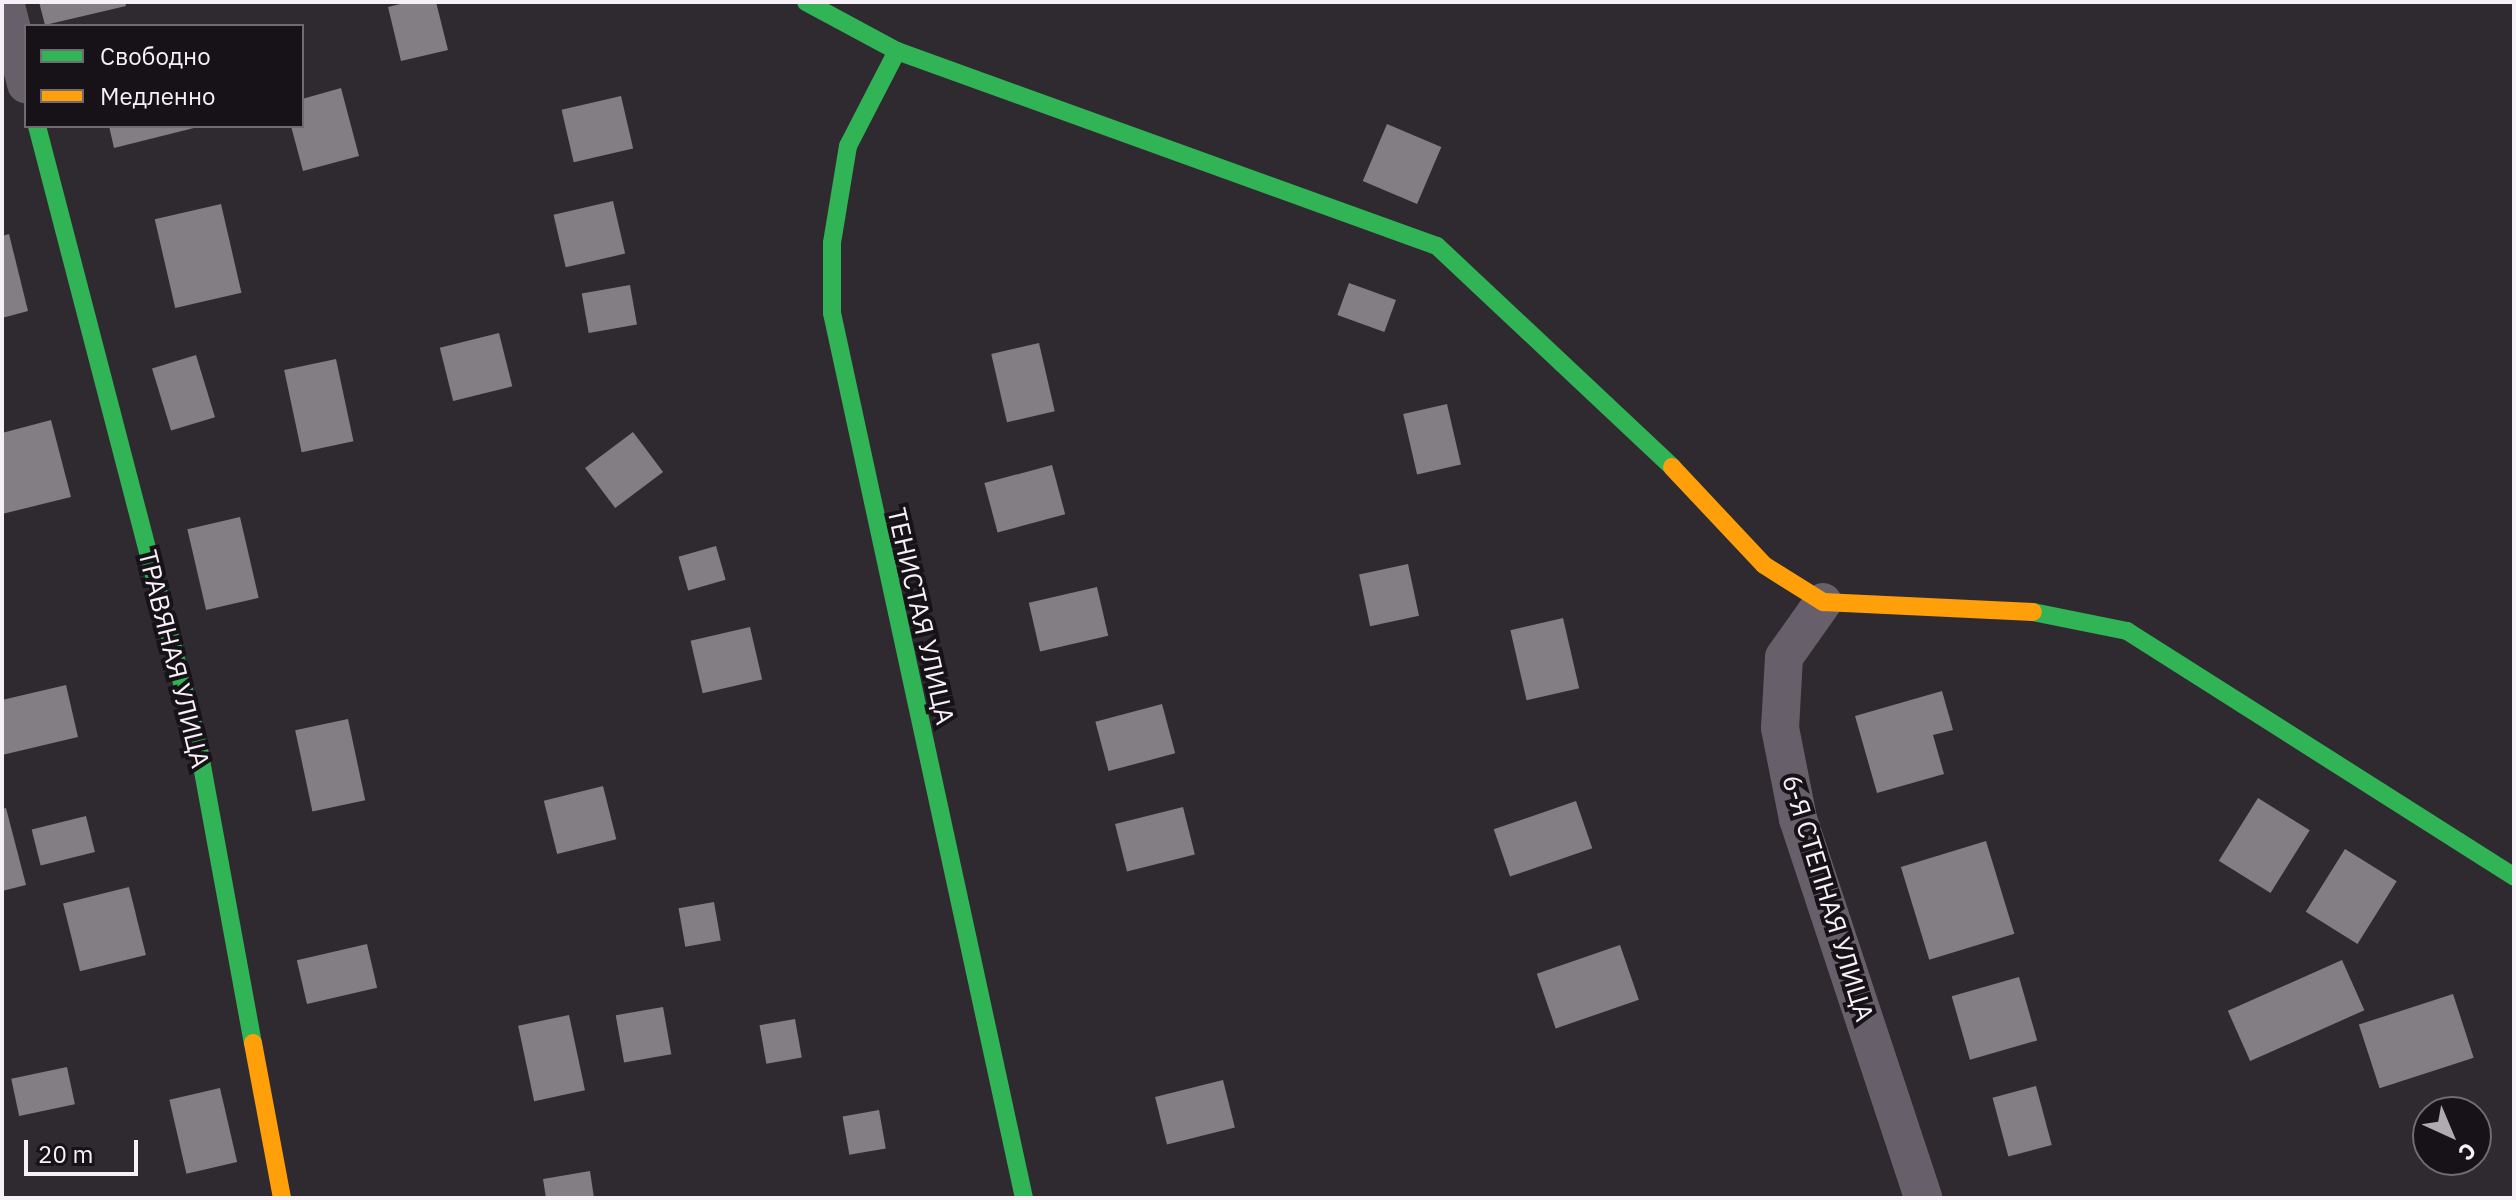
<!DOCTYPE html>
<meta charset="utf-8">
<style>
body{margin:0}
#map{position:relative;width:2516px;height:1200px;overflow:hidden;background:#2f2a30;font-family:"IBM Plex Sans",sans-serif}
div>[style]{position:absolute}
.building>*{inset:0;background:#837e84;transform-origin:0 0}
.street>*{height:38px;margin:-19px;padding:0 19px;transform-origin:19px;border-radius:19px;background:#67606a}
.fast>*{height:18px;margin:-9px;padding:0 9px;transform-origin:9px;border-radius:9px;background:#30b455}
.slow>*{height:18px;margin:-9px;padding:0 9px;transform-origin:9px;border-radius:9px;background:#ff9f0a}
span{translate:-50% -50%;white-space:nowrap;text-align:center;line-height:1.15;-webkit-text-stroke:8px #161217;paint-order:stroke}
.street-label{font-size:26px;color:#f6f1f7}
.frame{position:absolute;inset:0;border:4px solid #f6f1f7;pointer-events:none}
.legend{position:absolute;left:24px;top:24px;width:280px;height:104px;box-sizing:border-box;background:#161217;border:2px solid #706b71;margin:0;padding:10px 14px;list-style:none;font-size:24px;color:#f6f1f7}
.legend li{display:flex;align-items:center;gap:16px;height:40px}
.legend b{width:40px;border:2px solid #706b71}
.north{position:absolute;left:2412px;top:1096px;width:80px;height:80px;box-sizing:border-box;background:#161217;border:2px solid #706b71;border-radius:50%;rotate:136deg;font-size:22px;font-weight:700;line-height:32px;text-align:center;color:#f6f1f7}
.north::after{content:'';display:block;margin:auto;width:28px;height:36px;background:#b0abb1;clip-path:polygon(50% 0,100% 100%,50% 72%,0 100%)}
.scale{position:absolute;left:24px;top:1140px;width:114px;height:36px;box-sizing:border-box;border:4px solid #f6f1f7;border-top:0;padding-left:10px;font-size:24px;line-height:28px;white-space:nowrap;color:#f6f1f7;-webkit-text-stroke:6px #161217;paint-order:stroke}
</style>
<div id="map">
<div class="building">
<i style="clip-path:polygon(39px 2px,125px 2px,126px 6px,45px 25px)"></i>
<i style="clip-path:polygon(408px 2px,436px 2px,448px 50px,401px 61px,388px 7px)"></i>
<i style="clip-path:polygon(341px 88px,359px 156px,303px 171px,291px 126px,302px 126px,302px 99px)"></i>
<i style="left:621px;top:96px;width:54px;height:61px;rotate:77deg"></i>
<i style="left:1387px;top:124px;width:59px;height:62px;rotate:23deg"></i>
<i style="clip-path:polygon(109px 126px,198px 126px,198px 127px,114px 148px)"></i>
<i style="left:613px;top:201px;width:54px;height:61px;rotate:77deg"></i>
<i style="left:221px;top:204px;width:91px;height:68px;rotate:77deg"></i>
<i style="clip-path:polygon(9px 234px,28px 311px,2px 318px,2px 236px)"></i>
<i style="left:1349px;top:283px;width:50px;height:34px;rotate:20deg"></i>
<i style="left:630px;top:285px;width:40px;height:49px;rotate:80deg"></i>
<i style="left:499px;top:333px;width:55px;height:61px;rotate:76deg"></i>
<i style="left:1039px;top:343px;width:70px;height:49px;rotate:77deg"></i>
<i style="left:196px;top:355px;width:65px;height:46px;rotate:73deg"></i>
<i style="left:336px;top:359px;width:84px;height:53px;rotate:78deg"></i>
<i style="left:1447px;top:404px;width:62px;height:45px;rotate:77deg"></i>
<i style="clip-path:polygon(51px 420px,71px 497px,2px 514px,2px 433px)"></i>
<i style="left:633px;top:432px;width:50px;height:60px;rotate:53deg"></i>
<i style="left:1052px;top:465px;width:51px;height:70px;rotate:75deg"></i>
<i style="left:240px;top:517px;width:83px;height:54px;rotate:77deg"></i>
<i style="left:716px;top:546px;width:35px;height:39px;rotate:74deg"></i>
<i style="left:1408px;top:564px;width:53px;height:50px;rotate:78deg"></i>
<i style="left:1097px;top:587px;width:50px;height:70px;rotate:77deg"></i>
<i style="left:1563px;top:618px;width:72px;height:54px;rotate:77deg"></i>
<i style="left:750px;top:627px;width:54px;height:61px;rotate:77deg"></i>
<i style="clip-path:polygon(66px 685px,78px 737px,2px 755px,2px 700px)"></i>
<i style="clip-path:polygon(1942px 691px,1953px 730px,1933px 735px,1944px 774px,1877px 793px,1855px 716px)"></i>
<i style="left:1162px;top:704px;width:51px;height:69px;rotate:75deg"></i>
<i style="left:348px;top:719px;width:83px;height:54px;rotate:78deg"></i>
<i style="left:603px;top:786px;width:55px;height:61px;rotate:76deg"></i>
<i style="left:2258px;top:798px;width:61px;height:74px;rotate:32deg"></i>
<i style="left:1576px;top:801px;width:50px;height:87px;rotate:71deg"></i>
<i style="left:1183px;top:807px;width:49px;height:70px;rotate:76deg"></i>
<i style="clip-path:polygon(6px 808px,26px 885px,2px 891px,2px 809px)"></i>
<i style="left:86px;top:816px;width:37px;height:56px;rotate:76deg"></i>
<i style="left:1986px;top:841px;width:97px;height:89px;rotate:73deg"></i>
<i style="left:2345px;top:849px;width:61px;height:74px;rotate:32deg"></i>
<i style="left:129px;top:887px;width:70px;height:68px;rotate:76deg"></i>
<i style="left:714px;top:902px;width:39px;height:36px;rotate:80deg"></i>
<i style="left:367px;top:944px;width:45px;height:72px;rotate:77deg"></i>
<i style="left:1620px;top:945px;width:58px;height:88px;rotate:71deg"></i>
<i style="left:2342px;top:960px;width:55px;height:125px;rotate:66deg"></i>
<i style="left:2019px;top:977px;width:66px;height:70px;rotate:74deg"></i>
<i style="left:2453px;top:994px;width:67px;height:99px;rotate:72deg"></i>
<i style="left:663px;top:1007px;width:48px;height:48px;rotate:80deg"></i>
<i style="left:569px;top:1015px;width:77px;height:52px;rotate:78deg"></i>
<i style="left:795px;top:1019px;width:39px;height:36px;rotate:80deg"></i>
<i style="left:67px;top:1067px;width:38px;height:57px;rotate:78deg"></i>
<i style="left:1223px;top:1080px;width:49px;height:70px;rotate:76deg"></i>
<i style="left:2036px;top:1086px;width:61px;height:45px;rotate:75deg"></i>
<i style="left:220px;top:1088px;width:76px;height:52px;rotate:77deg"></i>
<i style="left:879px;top:1110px;width:39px;height:37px;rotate:80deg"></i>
<i style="clip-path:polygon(590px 1171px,594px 1198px,546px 1198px,543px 1179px)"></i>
</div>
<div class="street">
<i style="left:5px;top:2px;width:85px;rotate:75.6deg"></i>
<i style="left:1823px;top:602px;width:67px;rotate:125.3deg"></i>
<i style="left:1784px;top:657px;width:71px;rotate:93.2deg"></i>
<i style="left:1780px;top:728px;width:93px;rotate:78.8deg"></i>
<i style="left:1798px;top:819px;width:399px;rotate:71.7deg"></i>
</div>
<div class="fast">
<i style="left:806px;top:2px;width:103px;rotate:28.3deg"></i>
<i style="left:897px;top:51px;width:574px;rotate:19.86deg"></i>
<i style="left:1437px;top:246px;width:323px;rotate:43.2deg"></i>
<i style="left:897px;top:51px;width:107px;rotate:117.3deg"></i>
<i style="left:848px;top:146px;width:98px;rotate:99.4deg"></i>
<i style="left:832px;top:243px;width:70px;rotate:90deg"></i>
<i style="left:832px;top:313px;width:906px;rotate:77.76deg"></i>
<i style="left:37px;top:126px;width:639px;rotate:75.4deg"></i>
<i style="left:198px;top:744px;width:304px;rotate:79.6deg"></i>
<i style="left:2033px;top:612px;width:96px;rotate:11.4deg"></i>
<i style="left:2127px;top:631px;width:459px;rotate:32.4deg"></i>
</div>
<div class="slow">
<i style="left:1672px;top:467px;width:134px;rotate:46.8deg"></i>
<i style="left:1764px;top:565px;width:70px;rotate:32.1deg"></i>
<i style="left:1823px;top:602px;width:210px;rotate:2.7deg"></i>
<i style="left:253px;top:1043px;width:158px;rotate:79.4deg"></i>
</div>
<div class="street-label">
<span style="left:921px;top:616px;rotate:77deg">ТЕНИСТАЯ УЛИЦА</span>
<span style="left:174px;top:659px;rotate:76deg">ТРАВЯНАЯ УЛИЦА</span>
<span style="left:1828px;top:898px;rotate:73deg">6-Я СТЕПНАЯ УЛИЦА</span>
</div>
<div class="frame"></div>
<ul class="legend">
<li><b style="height:10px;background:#30b455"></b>Свободно</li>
<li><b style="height:10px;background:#ff9f0a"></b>Медленно</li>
</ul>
<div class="north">С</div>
<div class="scale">20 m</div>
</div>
